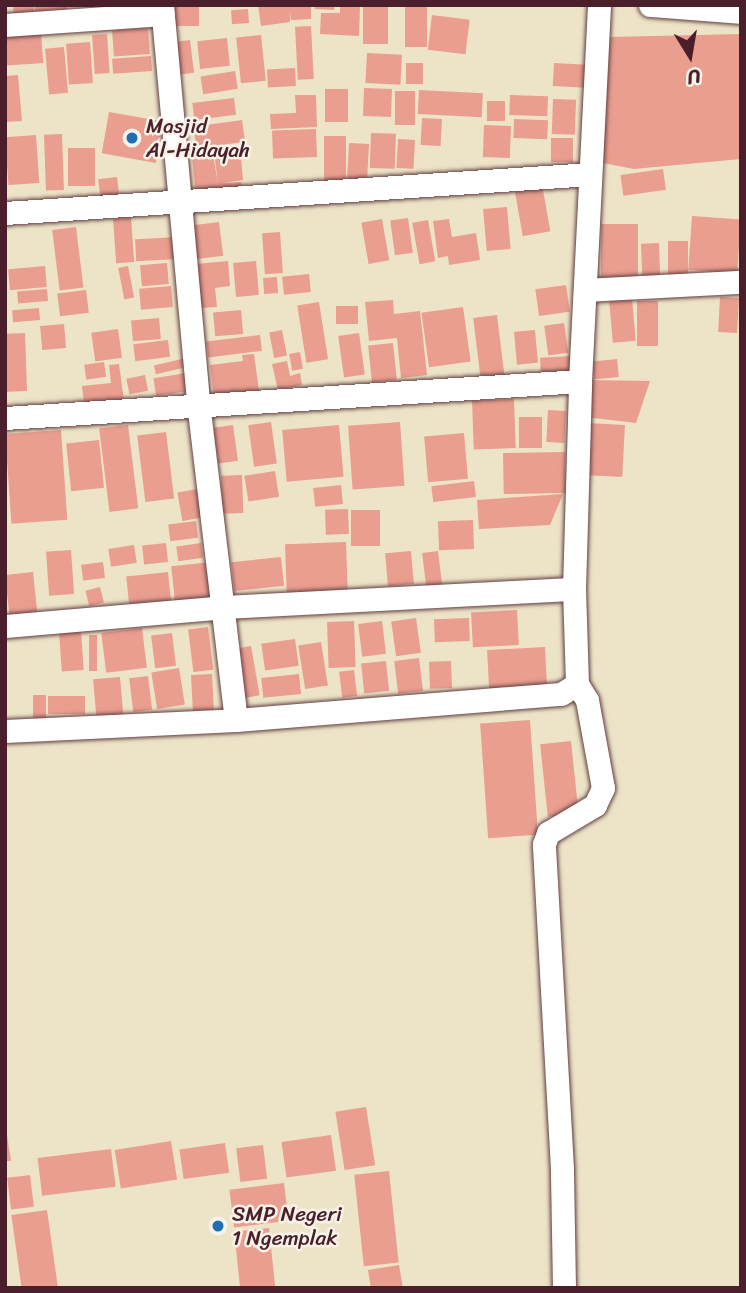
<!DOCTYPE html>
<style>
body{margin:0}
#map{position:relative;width:746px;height:1293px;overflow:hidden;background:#ede4c7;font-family:Sriracha,sans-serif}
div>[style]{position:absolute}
.building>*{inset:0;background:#ea9e8f;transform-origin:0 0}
.roads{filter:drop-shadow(0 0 2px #623d42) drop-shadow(0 0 2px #623d42)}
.minor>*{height:23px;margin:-11.5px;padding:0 11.5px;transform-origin:11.5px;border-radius:11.5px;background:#fff}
.dots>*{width:19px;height:19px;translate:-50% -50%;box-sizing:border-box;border:4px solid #f7f3e8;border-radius:50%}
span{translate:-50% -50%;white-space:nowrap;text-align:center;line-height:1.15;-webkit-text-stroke:5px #f7f3e8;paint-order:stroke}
.poi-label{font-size:21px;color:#4a1f2b}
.left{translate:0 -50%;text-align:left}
.frame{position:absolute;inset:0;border:7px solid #4a1f2b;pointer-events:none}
.north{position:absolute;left:655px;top:21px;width:70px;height:70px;-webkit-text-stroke:5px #f7f3e8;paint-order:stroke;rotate:169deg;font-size:19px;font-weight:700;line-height:28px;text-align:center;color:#4a1f2b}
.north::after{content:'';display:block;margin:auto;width:24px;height:32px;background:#4a1f2b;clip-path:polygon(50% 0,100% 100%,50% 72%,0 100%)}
</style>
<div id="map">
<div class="building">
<i style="clip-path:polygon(13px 5px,34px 5px,35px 21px,15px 23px)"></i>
<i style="left:35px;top:5px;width:32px;height:16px"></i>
<i style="left:174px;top:5px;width:25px;height:21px"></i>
<i style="clip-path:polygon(258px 5px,311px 5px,311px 19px,291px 20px,290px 12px,290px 22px,261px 26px)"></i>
<i style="clip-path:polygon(315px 5px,335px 5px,334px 10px,315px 9px)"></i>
<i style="clip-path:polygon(340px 5px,360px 5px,359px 36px,320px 34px,321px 13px,340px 13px)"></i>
<i style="left:363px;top:5px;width:25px;height:39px"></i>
<i style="left:405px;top:5px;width:22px;height:42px"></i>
<i style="left:248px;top:9px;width:14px;height:17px;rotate:86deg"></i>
<i style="left:432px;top:15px;width:38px;height:35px;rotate:7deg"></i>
<i style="left:311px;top:26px;width:53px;height:16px;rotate:87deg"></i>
<i style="left:148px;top:28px;width:26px;height:36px;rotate:86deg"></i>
<i style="left:41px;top:32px;width:31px;height:36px;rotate:86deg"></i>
<i style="left:107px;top:34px;width:39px;height:15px;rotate:86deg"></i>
<i style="clip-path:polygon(741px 34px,741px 159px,634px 169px,603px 163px,610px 37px)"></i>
<i style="left:261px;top:35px;width:46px;height:25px;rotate:84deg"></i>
<i style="left:227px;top:38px;width:28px;height:30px;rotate:84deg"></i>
<i style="left:190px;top:40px;width:33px;height:15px;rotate:83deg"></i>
<i style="left:90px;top:42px;width:41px;height:24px;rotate:86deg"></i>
<i style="left:64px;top:47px;width:46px;height:19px;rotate:85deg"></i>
<i style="left:367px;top:53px;width:35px;height:30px;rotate:3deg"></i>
<i style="left:151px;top:56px;width:15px;height:39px;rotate:86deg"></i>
<i style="left:406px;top:63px;width:17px;height:21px"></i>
<i style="left:554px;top:63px;width:33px;height:23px;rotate:3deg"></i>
<i style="left:295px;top:68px;width:18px;height:28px;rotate:87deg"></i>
<i style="left:235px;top:71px;width:18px;height:35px;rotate:81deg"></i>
<i style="clip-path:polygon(18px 75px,22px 121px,5px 122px,5px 76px)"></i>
<i style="left:364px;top:88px;width:28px;height:28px;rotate:2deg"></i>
<i style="left:325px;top:89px;width:23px;height:33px"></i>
<i style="left:419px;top:90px;width:64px;height:24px;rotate:3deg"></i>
<i style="left:395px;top:91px;width:20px;height:34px"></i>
<i style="clip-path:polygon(295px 95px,316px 95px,317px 127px,271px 129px,270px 114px,296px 113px)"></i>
<i style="left:510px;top:95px;width:38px;height:20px;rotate:2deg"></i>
<i style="left:234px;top:98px;width:17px;height:42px;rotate:83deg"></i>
<i style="left:553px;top:99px;width:23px;height:35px;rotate:2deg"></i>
<i style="left:487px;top:101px;width:18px;height:20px"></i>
<i style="left:109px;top:112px;width:55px;height:42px;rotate:10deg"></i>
<i style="left:422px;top:118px;width:20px;height:27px;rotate:3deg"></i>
<i style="left:514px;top:119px;width:34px;height:19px;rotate:2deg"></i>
<i style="left:242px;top:120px;width:22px;height:49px;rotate:82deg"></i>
<i style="left:484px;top:125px;width:27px;height:32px;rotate:2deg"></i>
<i style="left:316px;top:129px;width:28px;height:44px;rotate:88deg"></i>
<i style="left:371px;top:133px;width:25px;height:35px;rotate:2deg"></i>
<i style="left:62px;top:134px;width:56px;height:18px;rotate:88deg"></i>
<i style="left:36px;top:135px;width:48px;height:31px;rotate:86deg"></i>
<i style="left:324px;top:136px;width:22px;height:50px"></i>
<i style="left:551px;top:138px;width:22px;height:24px"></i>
<i style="left:398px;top:139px;width:17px;height:29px;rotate:3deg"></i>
<i style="left:349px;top:143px;width:20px;height:41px;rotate:3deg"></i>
<i style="clip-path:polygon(240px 147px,243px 180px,222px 183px,241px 182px,242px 192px,196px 196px,192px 156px,213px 154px,218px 184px,214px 151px)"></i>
<i style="left:68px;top:148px;width:27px;height:38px"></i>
<i style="left:663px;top:169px;width:21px;height:43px;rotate:82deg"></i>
<i style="left:117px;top:177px;width:25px;height:19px;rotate:83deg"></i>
<i style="left:542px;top:184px;width:48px;height:28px;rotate:80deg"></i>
<i style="left:507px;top:207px;width:42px;height:24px;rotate:85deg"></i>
<i style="left:692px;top:216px;width:49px;height:54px;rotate:4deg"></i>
<i style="left:131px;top:217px;width:45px;height:18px;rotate:86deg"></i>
<i style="left:408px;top:218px;width:35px;height:18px;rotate:82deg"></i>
<i style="left:382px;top:219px;width:42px;height:21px;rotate:80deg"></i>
<i style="clip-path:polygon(449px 219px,452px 237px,476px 233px,480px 260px,449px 265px,448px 256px,438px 258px,433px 221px)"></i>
<i style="left:428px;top:220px;width:42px;height:16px;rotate:80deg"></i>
<i style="left:219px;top:222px;width:34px;height:26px;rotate:83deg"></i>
<i style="left:601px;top:224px;width:37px;height:60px"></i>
<i style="left:76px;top:227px;width:61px;height:24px;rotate:83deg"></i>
<i style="left:280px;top:232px;width:41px;height:18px;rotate:86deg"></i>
<i style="left:177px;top:237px;width:22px;height:42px;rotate:87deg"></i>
<i style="left:668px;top:241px;width:20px;height:37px"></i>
<i style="left:659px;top:243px;width:33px;height:18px;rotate:88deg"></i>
<i style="clip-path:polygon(228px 261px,230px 286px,215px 288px,217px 307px,201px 308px,196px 264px)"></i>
<i style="left:256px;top:261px;width:34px;height:23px;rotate:85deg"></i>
<i style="left:167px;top:263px;width:21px;height:27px;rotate:85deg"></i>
<i style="left:45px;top:266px;width:21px;height:37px;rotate:85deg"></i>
<i style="left:128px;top:266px;width:32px;height:10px;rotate:79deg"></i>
<i style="left:309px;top:274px;width:18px;height:27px;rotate:84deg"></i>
<i style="left:277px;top:277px;width:16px;height:14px;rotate:86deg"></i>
<i style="left:566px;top:285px;width:27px;height:31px;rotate:82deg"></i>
<i style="left:171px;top:286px;width:21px;height:32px;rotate:85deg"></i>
<i style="left:47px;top:289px;width:12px;height:30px;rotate:85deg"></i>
<i style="left:86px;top:290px;width:23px;height:29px;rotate:83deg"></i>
<i style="left:720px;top:297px;width:19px;height:35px;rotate:3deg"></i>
<i style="left:632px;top:298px;width:43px;height:23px;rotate:85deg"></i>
<i style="clip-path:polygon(393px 300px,394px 314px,420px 311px,427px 375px,401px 378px,397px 338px,369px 341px,365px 302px)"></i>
<i style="left:637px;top:301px;width:21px;height:45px"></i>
<i style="left:319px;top:302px;width:58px;height:22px;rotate:81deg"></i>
<i style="left:358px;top:306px;width:18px;height:22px;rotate:90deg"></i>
<i style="left:463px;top:307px;width:55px;height:42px;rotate:82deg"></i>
<i style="left:39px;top:308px;width:12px;height:27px;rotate:85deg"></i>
<i style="left:241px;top:310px;width:24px;height:28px;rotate:85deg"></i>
<i style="left:497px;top:315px;width:61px;height:24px;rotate:83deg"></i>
<i style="left:159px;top:318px;width:21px;height:28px;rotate:85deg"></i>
<i style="left:564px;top:323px;width:30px;height:20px;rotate:82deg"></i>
<i style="left:64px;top:324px;width:24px;height:24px;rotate:85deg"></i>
<i style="left:118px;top:329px;width:29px;height:27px;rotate:82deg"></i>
<i style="left:282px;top:330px;width:26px;height:13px;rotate:79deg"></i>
<i style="left:535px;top:330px;width:33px;height:21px;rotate:85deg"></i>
<i style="left:25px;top:333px;width:58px;height:20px;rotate:88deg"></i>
<i style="left:359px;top:333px;width:42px;height:21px;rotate:82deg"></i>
<i style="left:260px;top:335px;width:16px;height:54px;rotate:83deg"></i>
<i style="left:168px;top:340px;width:17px;height:35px;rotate:83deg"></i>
<i style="left:393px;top:343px;width:37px;height:25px;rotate:84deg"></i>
<i style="left:300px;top:352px;width:17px;height:11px;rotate:80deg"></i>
<i style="clip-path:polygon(254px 354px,259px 391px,214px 397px,210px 365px,243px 361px,242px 355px)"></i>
<i style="left:572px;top:356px;width:22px;height:32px;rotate:87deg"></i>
<i style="left:186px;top:358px;width:9px;height:33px;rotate:77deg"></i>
<i style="left:617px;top:359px;width:18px;height:25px;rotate:84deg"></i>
<i style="clip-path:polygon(287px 361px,290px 376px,300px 373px,302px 385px,278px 390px,272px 364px)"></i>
<i style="left:104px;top:362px;width:15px;height:20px;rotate:82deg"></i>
<i style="clip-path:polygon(119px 364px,124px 401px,84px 405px,82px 386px,111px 383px,109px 365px)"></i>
<i style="left:187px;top:373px;width:18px;height:34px;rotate:81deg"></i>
<i style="left:145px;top:375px;width:16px;height:19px;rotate:79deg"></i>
<i style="clip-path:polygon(589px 380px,650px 381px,636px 423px,585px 417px)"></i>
<i style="left:514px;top:399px;width:49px;height:42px;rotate:88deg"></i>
<i style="left:548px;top:410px;width:18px;height:32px;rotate:3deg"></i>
<i style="left:519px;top:417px;width:23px;height:31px"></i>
<i style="left:271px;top:422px;width:42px;height:23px;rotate:82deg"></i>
<i style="left:400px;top:422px;width:64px;height:52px;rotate:86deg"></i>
<i style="left:587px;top:423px;width:38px;height:52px;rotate:3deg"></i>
<i style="left:128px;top:425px;width:84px;height:29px;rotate:83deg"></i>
<i style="left:233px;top:425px;width:36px;height:20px;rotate:82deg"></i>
<i style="left:339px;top:425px;width:52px;height:57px;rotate:85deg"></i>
<i style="left:61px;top:430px;width:90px;height:56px;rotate:86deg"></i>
<i style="left:166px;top:432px;width:67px;height:29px;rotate:83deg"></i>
<i style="left:464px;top:433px;width:46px;height:40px;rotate:85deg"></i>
<i style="left:99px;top:440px;width:48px;height:33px;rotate:84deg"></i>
<i style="left:565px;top:452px;width:41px;height:62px;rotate:89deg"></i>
<i style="left:275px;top:471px;width:26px;height:31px;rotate:81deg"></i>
<i style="left:242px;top:475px;width:38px;height:21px;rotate:88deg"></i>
<i style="left:474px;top:481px;width:16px;height:43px;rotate:83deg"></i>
<i style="left:341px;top:485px;width:19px;height:28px;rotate:84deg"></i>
<i style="left:203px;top:488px;width:29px;height:26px;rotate:80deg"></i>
<i style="clip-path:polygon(563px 494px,550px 525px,479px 529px,477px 500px)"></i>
<i style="left:348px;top:509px;width:25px;height:23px;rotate:88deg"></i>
<i style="left:380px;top:510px;width:36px;height:29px;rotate:90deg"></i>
<i style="left:473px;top:520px;width:29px;height:35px;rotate:88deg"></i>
<i style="left:196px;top:521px;width:17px;height:28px;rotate:83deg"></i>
<i style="left:346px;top:542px;width:56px;height:61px;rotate:88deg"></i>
<i style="left:166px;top:543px;width:19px;height:24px;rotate:84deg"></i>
<i style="left:201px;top:543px;width:15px;height:25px;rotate:82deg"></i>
<i style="left:134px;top:545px;width:18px;height:26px;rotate:81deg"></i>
<i style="left:71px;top:550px;width:44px;height:25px;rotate:86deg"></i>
<i style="left:411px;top:551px;width:33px;height:26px;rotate:85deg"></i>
<i style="left:438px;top:551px;width:34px;height:16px;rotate:83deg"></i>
<i style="left:281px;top:557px;width:29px;height:50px;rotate:84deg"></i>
<i style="left:103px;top:562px;width:16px;height:22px;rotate:83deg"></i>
<i style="left:212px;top:562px;width:41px;height:41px;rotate:84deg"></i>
<i style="left:33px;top:572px;width:41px;height:28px;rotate:84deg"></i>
<i style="left:168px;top:572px;width:30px;height:42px;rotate:84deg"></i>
<i style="left:100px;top:587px;width:16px;height:15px;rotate:76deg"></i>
<i style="left:517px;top:610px;width:35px;height:46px;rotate:87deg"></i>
<i style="left:416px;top:618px;width:35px;height:25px;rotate:82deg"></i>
<i style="left:469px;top:618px;width:23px;height:35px;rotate:88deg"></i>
<i style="left:354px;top:621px;width:46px;height:27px;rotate:88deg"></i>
<i style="left:382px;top:621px;width:33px;height:24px;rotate:83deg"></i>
<i style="left:208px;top:627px;width:43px;height:20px;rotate:83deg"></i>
<i style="left:142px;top:628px;width:40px;height:41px;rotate:83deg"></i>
<i style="left:81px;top:631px;width:39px;height:22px;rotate:86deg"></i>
<i style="left:172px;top:633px;width:33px;height:21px;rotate:83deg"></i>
<i style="left:89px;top:635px;width:8px;height:36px"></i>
<i style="left:295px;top:639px;width:27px;height:34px;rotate:82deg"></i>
<i style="left:321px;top:642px;width:44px;height:23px;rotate:81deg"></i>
<i style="left:251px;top:646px;width:50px;height:16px;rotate:80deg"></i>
<i style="left:545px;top:647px;width:39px;height:58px;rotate:87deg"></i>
<i style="left:419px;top:658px;width:33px;height:25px;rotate:83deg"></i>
<i style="left:386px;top:661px;width:30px;height:25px;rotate:84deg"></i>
<i style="left:451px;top:661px;width:27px;height:22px;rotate:88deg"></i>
<i style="left:179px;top:668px;width:37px;height:28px;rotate:81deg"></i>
<i style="left:354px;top:670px;width:26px;height:15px;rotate:83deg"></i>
<i style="left:212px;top:674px;width:36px;height:21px;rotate:87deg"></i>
<i style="left:299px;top:674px;width:20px;height:38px;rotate:84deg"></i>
<i style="left:148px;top:676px;width:34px;height:19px;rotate:83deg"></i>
<i style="left:120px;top:677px;width:38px;height:27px;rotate:85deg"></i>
<i style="left:33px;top:695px;width:13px;height:30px"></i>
<i style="left:85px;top:696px;width:18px;height:37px;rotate:90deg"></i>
<i style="left:530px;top:720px;width:115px;height:50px;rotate:86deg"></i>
<i style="left:571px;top:741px;width:73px;height:31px;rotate:84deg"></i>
<i style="left:366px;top:1107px;width:59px;height:31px;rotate:81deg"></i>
<i style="clip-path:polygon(7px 1135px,11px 1161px,5px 1161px,5px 1136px)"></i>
<i style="left:331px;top:1135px;width:36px;height:50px;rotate:82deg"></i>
<i style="left:171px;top:1141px;width:39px;height:57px;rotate:81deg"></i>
<i style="left:225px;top:1143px;width:30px;height:46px;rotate:82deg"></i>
<i style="left:263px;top:1145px;width:34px;height:27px;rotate:83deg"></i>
<i style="left:111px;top:1149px;width:38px;height:74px;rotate:83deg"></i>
<i style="left:389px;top:1171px;width:92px;height:35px;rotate:84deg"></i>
<i style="left:30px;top:1175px;width:32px;height:23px;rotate:83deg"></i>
<i style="left:284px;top:1183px;width:38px;height:55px;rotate:83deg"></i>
<i style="left:47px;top:1210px;width:79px;height:36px;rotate:82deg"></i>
<i style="left:269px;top:1228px;width:60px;height:35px;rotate:84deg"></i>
<i style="clip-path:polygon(399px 1265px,403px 1288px,371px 1288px,368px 1270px)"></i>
</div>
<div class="roads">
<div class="minor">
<i style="left:162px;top:5px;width:399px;rotate:84.8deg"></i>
<i style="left:198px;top:402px;width:320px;rotate:83.2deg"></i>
<i style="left:650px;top:5px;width:91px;rotate:4.4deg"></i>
<i style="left:5px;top:25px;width:158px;rotate:-4deg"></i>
<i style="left:5px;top:213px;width:586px;rotate:-3.81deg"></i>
<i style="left:586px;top:290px;width:154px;rotate:-3deg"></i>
<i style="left:5px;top:418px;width:576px;rotate:-3.68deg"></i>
<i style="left:5px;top:626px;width:222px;rotate:-4.9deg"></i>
<i style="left:226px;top:607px;width:348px;rotate:-3deg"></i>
<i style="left:5px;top:731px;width:231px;rotate:-2.7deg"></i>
<i style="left:236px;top:720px;width:326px;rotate:-4.6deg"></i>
<i style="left:561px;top:694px;width:19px;rotate:-32deg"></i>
<i style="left:577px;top:684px;width:95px;rotate:-91.8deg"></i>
<i style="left:574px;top:589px;width:208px;rotate:-88.3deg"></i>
<i style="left:580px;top:381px;width:376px;rotate:-87.1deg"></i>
<i style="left:564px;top:1288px;width:119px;rotate:-91deg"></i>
<i style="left:562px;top:1169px;width:325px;rotate:-93.2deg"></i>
<i style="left:544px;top:844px;width:12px;rotate:-70deg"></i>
<i style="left:548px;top:833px;width:55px;rotate:-30.8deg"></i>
<i style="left:595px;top:805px;width:19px;rotate:-65deg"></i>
<i style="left:603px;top:788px;width:89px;rotate:-100.3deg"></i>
<i style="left:587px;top:700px;width:19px;rotate:-122deg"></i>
</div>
</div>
<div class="dots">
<i style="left:132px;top:138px;background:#1f6fb2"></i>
<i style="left:218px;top:1226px;background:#1f6fb2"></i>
</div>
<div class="poi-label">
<span class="left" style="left:146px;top:138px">Masjid<br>Al-Hidayah</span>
<span class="left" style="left:232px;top:1226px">SMP Negeri<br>1 Ngemplak</span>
</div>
<div class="frame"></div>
<div class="north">U</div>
</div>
